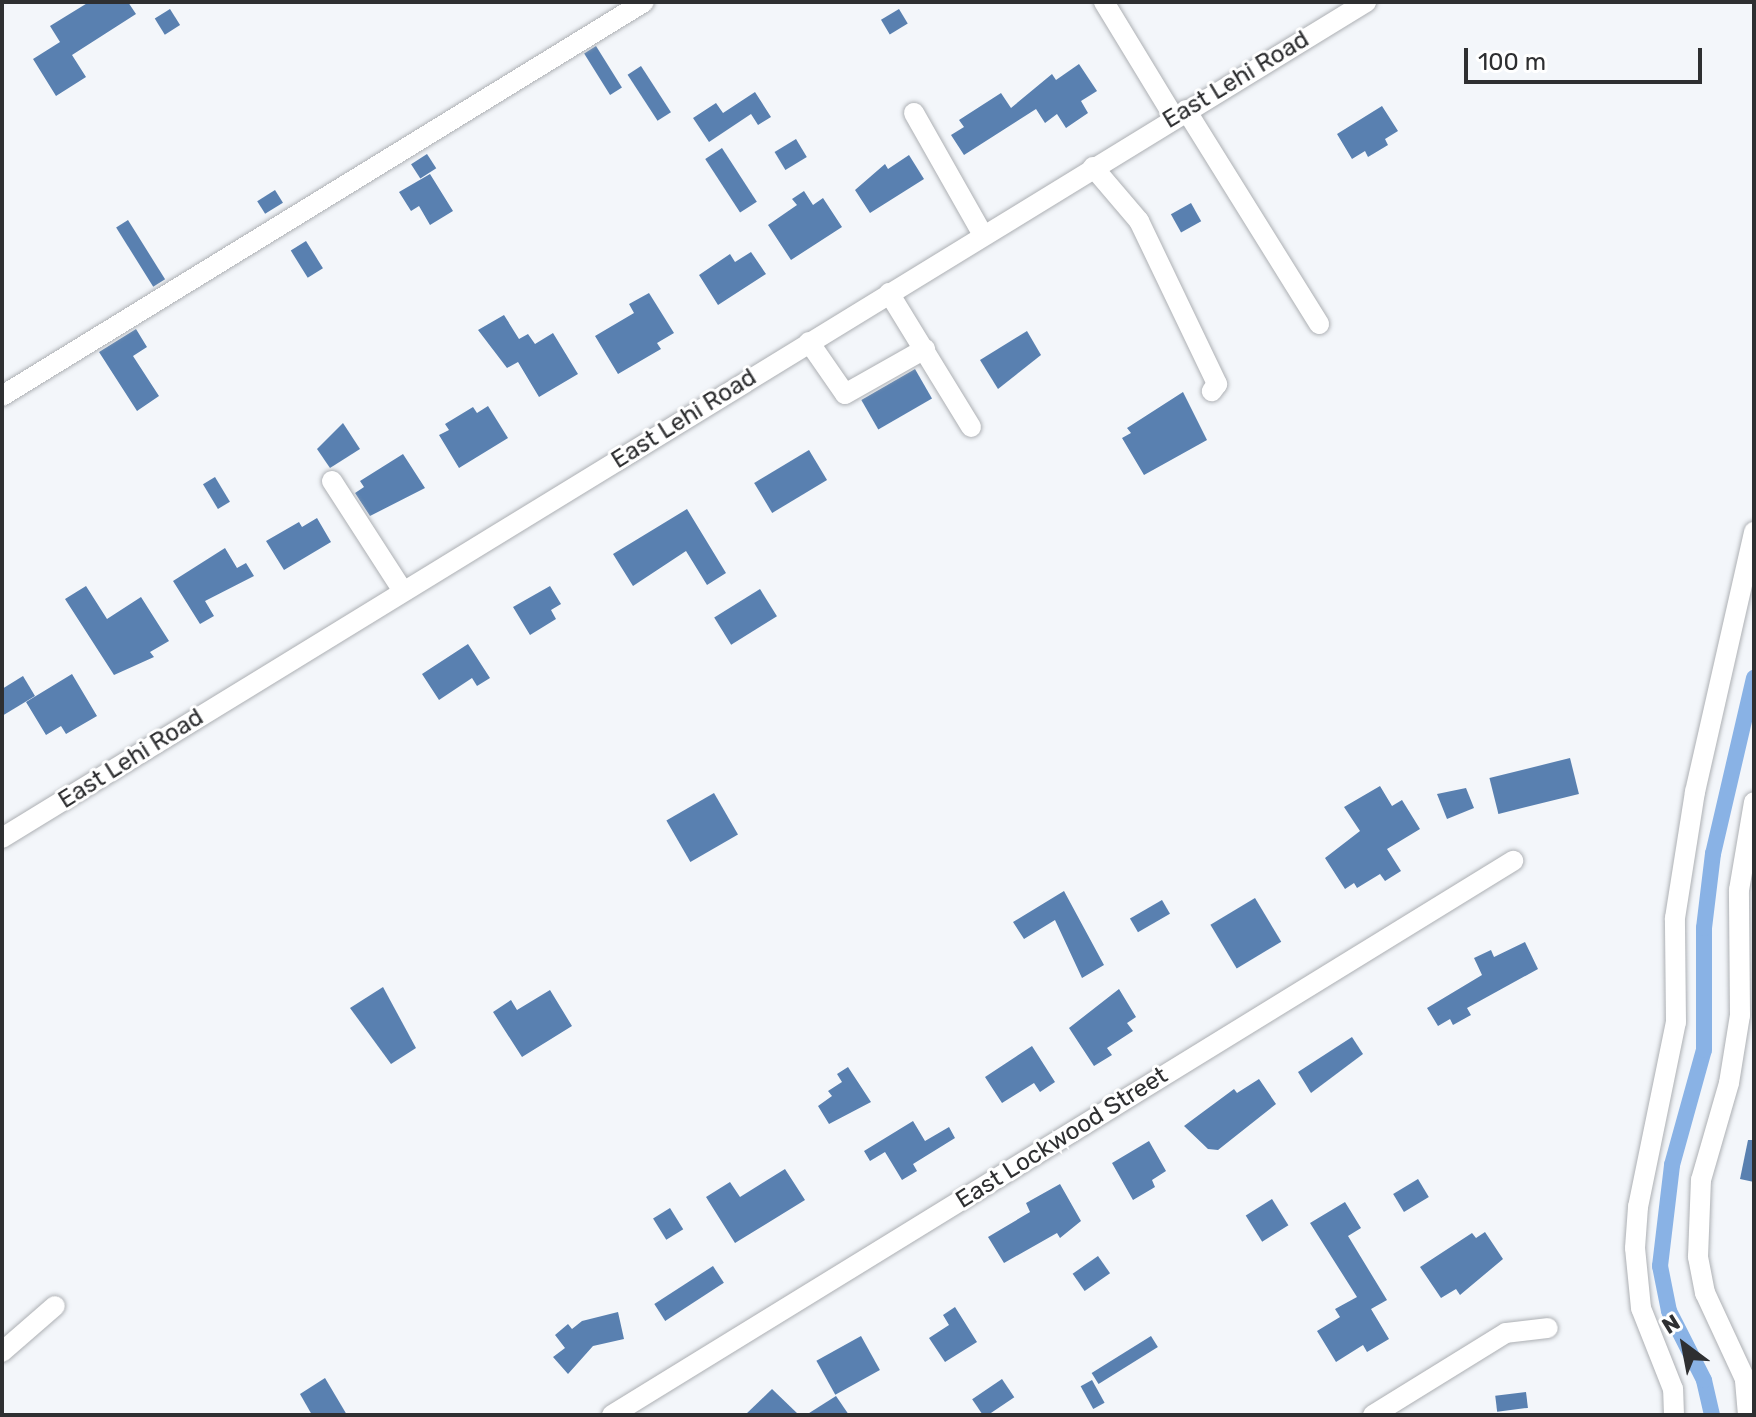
<!DOCTYPE html>
<style>
body{margin:0}
#map{position:relative;width:1756px;height:1417px;overflow:hidden;background:#f3f6fa;font-family:Rubik,sans-serif}
div>[style]{position:absolute}
.canal>*{height:16px;margin:-8px;padding:0 8px;transform-origin:8px;border-radius:8px;background:#89b2e5}
.building>*{inset:0;background:#5980b0;transform-origin:0 0}
.roads{filter:drop-shadow(0 0 2px #adb0b4) drop-shadow(0 0 2px #adb0b4)}
.minor>*{height:20px;margin:-10px;padding:0 10px;transform-origin:10px;border-radius:10px;background:#fff}
span{translate:-50% -50%;white-space:nowrap;text-align:center;line-height:1.15;-webkit-text-stroke:6px #fff;paint-order:stroke}
.street-label{font-size:24px;color:#2e2f31}
.frame{position:absolute;inset:0;border:4px solid #2e2f31;pointer-events:none}
.north{position:absolute;left:1644px;top:1305px;width:80px;height:80px;-webkit-text-stroke:6px #fff;paint-order:stroke;rotate:328deg;font-size:22px;font-weight:700;line-height:32px;text-align:center;color:#2e2f31}
.north::after{content:'';display:block;margin:auto;width:28px;height:36px;background:#2e2f31;clip-path:polygon(50% 0,100% 100%,50% 72%,0 100%)}
.scale{position:absolute;left:1464px;top:48px;width:238px;height:36px;box-sizing:border-box;border:4px solid #2e2f31;border-top:0;padding-left:10px;font-size:24px;line-height:28px;white-space:nowrap;color:#2e2f31;-webkit-text-stroke:6px #fff;paint-order:stroke}
</style>
<div id="map">
<div class="canal">
<i style="left:1712px;top:1415px;width:36px;rotate:-103deg"></i>
<i style="left:1704px;top:1380px;width:77px;rotate:-116.9deg"></i>
<i style="left:1669px;top:1311px;width:46px;rotate:-101.3deg"></i>
<i style="left:1660px;top:1266px;width:102px;rotate:-83.2deg"></i>
<i style="left:1672px;top:1165px;width:119px;rotate:-74.5deg"></i>
<i style="left:1704px;top:1050px;width:122px;rotate:-90deg"></i>
<i style="left:1704px;top:928px;width:75px;rotate:-83.1deg"></i>
<i style="left:1713px;top:854px;width:181px;rotate:-76.9deg"></i>
</div>
<div class="building">
<i style="clip-path:polygon(89px 2px,128px 2px,136px 14px,72px 55px,86px 77px,56px 96px,33px 59px,60px 42px,50px 26px)"></i>
<i style="left:170px;top:9px;width:19px;height:18px;rotate:58deg"></i>
<i style="left:899px;top:9px;width:17px;height:21px;rotate:59deg"></i>
<i style="left:596px;top:46px;width:49px;height:14px;rotate:58deg"></i>
<i style="clip-path:polygon(1079px 64px,1097px 91px,1081px 101px,1088px 113px,1066px 128px,1057px 114px,1045px 123px,1036px 109px,964px 155px,951px 135px,964px 127px,959px 120px,1001px 93px,1011px 108px,1052px 74px,1056px 80px)"></i>
<i style="left:641px;top:66px;width:55px;height:16px;rotate:57deg"></i>
<i style="clip-path:polygon(755px 92px,771px 117px,758px 125px,751px 114px,709px 142px,693px 118px,716px 103px,723px 113px)"></i>
<i style="clip-path:polygon(1382px 106px,1398px 131px,1385px 139px,1388px 145px,1368px 157px,1365px 151px,1352px 159px,1337px 134px)"></i>
<i style="left:796px;top:139px;width:21px;height:25px;rotate:59deg"></i>
<i style="left:722px;top:148px;width:64px;height:20px;rotate:57deg"></i>
<i style="left:427px;top:154px;width:17px;height:19px;rotate:57deg"></i>
<i style="clip-path:polygon(909px 155px,924px 179px,870px 213px,855px 190px,885px 164px,888px 169px)"></i>
<i style="clip-path:polygon(430px 174px,453px 211px,430px 225px,419px 206px,411px 211px,399px 192px)"></i>
<i style="left:275px;top:190px;width:15px;height:21px;rotate:58deg"></i>
<i style="clip-path:polygon(804px 191px,813px 205px,823px 198px,842px 227px,791px 260px,768px 225px,797px 205px,792px 199px)"></i>
<i style="left:1191px;top:203px;width:21px;height:23px;rotate:61deg"></i>
<i style="left:128px;top:220px;width:70px;height:14px;rotate:58deg"></i>
<i style="left:306px;top:241px;width:32px;height:18px;rotate:58deg"></i>
<i style="clip-path:polygon(751px 252px,766px 274px,718px 305px,699px 275px,730px 254px,735px 262px)"></i>
<i style="clip-path:polygon(649px 293px,674px 333px,657px 343px,661px 349px,618px 374px,595px 336px,634px 313px,629px 304px)"></i>
<i style="clip-path:polygon(504px 315px,519px 339px,528px 334px,535px 344px,553px 333px,578px 374px,539px 397px,518px 362px,507px 368px,478px 330px)"></i>
<i style="clip-path:polygon(136px 329px,147px 347px,133px 356px,159px 396px,137px 411px,99px 352px)"></i>
<i style="clip-path:polygon(1027px 331px,1041px 355px,998px 389px,980px 360px)"></i>
<i style="left:915px;top:369px;width:34px;height:62px;rotate:60deg"></i>
<i style="clip-path:polygon(1183px 392px,1207px 440px,1144px 475px,1122px 438px,1131px 433px,1127px 428px)"></i>
<i style="clip-path:polygon(488px 406px,508px 438px,459px 468px,439px 435px,449px 430px,445px 424px,473px 407px,477px 413px)"></i>
<i style="clip-path:polygon(343px 423px,360px 449px,330px 468px,317px 449px)"></i>
<i style="left:809px;top:450px;width:35px;height:64px;rotate:59deg"></i>
<i style="clip-path:polygon(403px 454px,425px 488px,370px 516px,355px 493px,364px 487px,360px 481px)"></i>
<i style="left:215px;top:477px;width:29px;height:14px;rotate:59deg"></i>
<i style="clip-path:polygon(687px 509px,726px 573px,707px 585px,686px 551px,633px 586px,613px 554px)"></i>
<i style="clip-path:polygon(317px 518px,331px 542px,284px 570px,266px 541px,299px 522px,302px 527px)"></i>
<i style="clip-path:polygon(225px 548px,237px 568px,246px 563px,254px 576px,205px 601px,214px 616px,200px 624px,173px 581px)"></i>
<i style="clip-path:polygon(86px 586px,107px 619px,141px 597px,169px 641px,150px 652px,154px 657px,114px 675px,65px 599px)"></i>
<i style="clip-path:polygon(550px 586px,561px 604px,551px 610px,556px 619px,530px 635px,513px 607px)"></i>
<i style="left:760px;top:589px;width:32px;height:54px;rotate:58deg"></i>
<i style="clip-path:polygon(468px 644px,490px 678px,477px 686px,472px 678px,439px 700px,422px 674px)"></i>
<i style="clip-path:polygon(72px 674px,97px 716px,66px 734px,61px 726px,46px 735px,26px 702px)"></i>
<i style="clip-path:polygon(23px 676px,35px 696px,2px 716px,2px 689px)"></i>
<i style="left:1570px;top:758px;width:37px;height:83px;rotate:76deg"></i>
<i style="clip-path:polygon(1380px 786px,1392px 806px,1402px 800px,1420px 829px,1387px 849px,1401px 871px,1385px 881px,1380px 874px,1357px 888px,1354px 883px,1345px 889px,1325px 858px,1360px 831px,1344px 807px)"></i>
<i style="clip-path:polygon(1466px 788px,1474px 808px,1447px 819px,1437px 794px)"></i>
<i style="left:714px;top:793px;width:48px;height:55px;rotate:60deg"></i>
<i style="clip-path:polygon(1064px 891px,1104px 965px,1082px 978px,1055px 920px,1024px 939px,1013px 922px)"></i>
<i style="left:1255px;top:898px;width:51px;height:52px;rotate:59deg"></i>
<i style="left:1162px;top:900px;width:16px;height:37px;rotate:60deg"></i>
<i style="clip-path:polygon(1525px 942px,1538px 969px,1467px 1008px,1471px 1015px,1453px 1025px,1450px 1019px,1438px 1026px,1427px 1008px,1482px 975px,1474px 958px,1491px 950px,1494px 957px)"></i>
<i style="clip-path:polygon(383px 987px,416px 1048px,391px 1064px,350px 1008px)"></i>
<i style="clip-path:polygon(1119px 989px,1136px 1017px,1127px 1023px,1133px 1031px,1107px 1048px,1112px 1055px,1094px 1066px,1069px 1028px)"></i>
<i style="clip-path:polygon(550px 990px,572px 1026px,522px 1057px,493px 1012px,511px 1000px,517px 1010px)"></i>
<i style="clip-path:polygon(1352px 1037px,1363px 1054px,1311px 1093px,1298px 1072px)"></i>
<i style="clip-path:polygon(1032px 1046px,1055px 1082px,1040px 1092px,1034px 1083px,1002px 1103px,985px 1077px)"></i>
<i style="clip-path:polygon(848px 1067px,871px 1102px,829px 1124px,818px 1106px,832px 1096px,828px 1091px,842px 1082px,837px 1074px)"></i>
<i style="clip-path:polygon(1259px 1079px,1276px 1104px,1218px 1150px,1208px 1149px,1184px 1126px,1234px 1089px,1237px 1093px)"></i>
<i style="clip-path:polygon(913px 1121px,925px 1141px,949px 1127px,955px 1138px,913px 1164px,917px 1171px,902px 1180px,885px 1152px,870px 1161px,864px 1151px)"></i>
<i style="clip-path:polygon(1748px 1140px,1754px 1140px,1754px 1182px,1740px 1179px)"></i>
<i style="clip-path:polygon(1149px 1141px,1166px 1171px,1152px 1180px,1155px 1187px,1133px 1200px,1112px 1163px)"></i>
<i style="clip-path:polygon(785px 1169px,805px 1200px,735px 1243px,706px 1197px,730px 1182px,740px 1197px)"></i>
<i style="left:1418px;top:1179px;width:21px;height:29px;rotate:59deg"></i>
<i style="clip-path:polygon(1060px 1184px,1081px 1221px,1060px 1238px,1057px 1233px,1004px 1263px,988px 1237px,1030px 1212px,1026px 1203px)"></i>
<i style="left:1272px;top:1199px;width:31px;height:31px;rotate:58deg"></i>
<i style="clip-path:polygon(1345px 1202px,1361px 1228px,1348px 1236px,1387px 1300px,1371px 1309px,1389px 1339px,1367px 1352px,1363px 1345px,1336px 1362px,1317px 1331px,1340px 1317px,1335px 1309px,1357px 1297px,1310px 1223px)"></i>
<i style="left:670px;top:1208px;width:25px;height:20px;rotate:58deg"></i>
<i style="clip-path:polygon(1485px 1232px,1503px 1259px,1460px 1295px,1456px 1289px,1441px 1298px,1420px 1267px,1472px 1233px,1476px 1238px)"></i>
<i style="left:1098px;top:1256px;width:21px;height:31px;rotate:55deg"></i>
<i style="left:713px;top:1266px;width:20px;height:70px;rotate:57deg"></i>
<i style="clip-path:polygon(955px 1307px,977px 1342px,945px 1362px,929px 1338px,949px 1325px,943px 1315px)"></i>
<i style="clip-path:polygon(618px 1312px,624px 1339px,593px 1346px,568px 1374px,553px 1357px,565px 1348px,555px 1335px,568px 1324px,572px 1329px,582px 1321px)"></i>
<i style="left:861px;top:1336px;width:39px;height:51px;rotate:61deg"></i>
<i style="left:1151px;top:1336px;width:13px;height:70px;rotate:58deg"></i>
<i style="clip-path:polygon(325px 1378px,347px 1415px,312px 1415px,300px 1394px)"></i>
<i style="left:1002px;top:1379px;width:22px;height:36px;rotate:56deg"></i>
<i style="left:1092px;top:1380px;width:26px;height:13px;rotate:61deg"></i>
<i style="clip-path:polygon(772px 1389px,799px 1415px,745px 1415px)"></i>
<i style="left:1526px;top:1392px;width:16px;height:31px;rotate:83deg"></i>
<i style="clip-path:polygon(836px 1396px,849px 1415px,806px 1415px)"></i>
</div>
<div class="roads">
<div class="minor">
<i style="left:1104px;top:2px;width:135px;rotate:58.7deg"></i>
<i style="left:1186px;top:110px;width:252px;rotate:58.1deg"></i>
<i style="left:914px;top:113px;width:140px;rotate:60.5deg"></i>
<i style="left:1093px;top:167px;width:71px;rotate:49.6deg"></i>
<i style="left:1139px;top:221px;width:181px;rotate:64.4deg"></i>
<i style="left:1217px;top:384px;width:9px;rotate:126deg"></i>
<i style="left:889px;top:293px;width:157px;rotate:58.5deg"></i>
<i style="left:809px;top:342px;width:63px;rotate:55.3deg"></i>
<i style="left:845px;top:394px;width:92px;rotate:-29.4deg"></i>
<i style="left:2px;top:396px;width:753px;rotate:-31.54deg"></i>
<i style="left:332px;top:481px;width:131px;rotate:57.2deg"></i>
<i style="left:2px;top:838px;width:1600px;rotate:-31.5deg"></i>
<i style="left:2px;top:1352px;width:70px;rotate:-41deg"></i>
<i style="left:612px;top:1415px;width:1058px;rotate:-31.59deg"></i>
<i style="left:1373px;top:1415px;width:156px;rotate:-31.7deg"></i>
<i style="left:1506px;top:1333px;width:42px;rotate:-6.8deg"></i>
<i style="left:1674px;top:1415px;width:26px;rotate:-92deg"></i>
<i style="left:1673px;top:1389px;width:87px;rotate:-111.6deg"></i>
<i style="left:1641px;top:1308px;width:60px;rotate:-95.7deg"></i>
<i style="left:1635px;top:1248px;width:41px;rotate:-85.8deg"></i>
<i style="left:1638px;top:1207px;width:189px;rotate:-78.4deg"></i>
<i style="left:1676px;top:1022px;width:104px;rotate:-90.6deg"></i>
<i style="left:1675px;top:918px;width:128px;rotate:-81deg"></i>
<i style="left:1695px;top:792px;width:267px;rotate:-77.2deg"></i>
<i style="left:1748px;top:1415px;width:36px;rotate:-95deg"></i>
<i style="left:1745px;top:1379px;width:95px;rotate:-114.9deg"></i>
<i style="left:1705px;top:1293px;width:37px;rotate:-101deg"></i>
<i style="left:1698px;top:1257px;width:77px;rotate:-87.8deg"></i>
<i style="left:1701px;top:1180px;width:101px;rotate:-73.9deg"></i>
<i style="left:1729px;top:1083px;width:69px;rotate:-80.8deg"></i>
<i style="left:1740px;top:1015px;width:125px;rotate:-90.5deg"></i>
<i style="left:1739px;top:890px;width:89px;rotate:-80.3deg"></i>
</div>
</div>
<div class="street-label">
<span style="left:1236px;top:80px;rotate:-31deg">East Lehi Road</span>
<span style="left:684px;top:419px;rotate:-32deg">East Lehi Road</span>
<span style="left:131px;top:759px;rotate:-32deg">East Lehi Road</span>
<span style="left:1062px;top:1138px;rotate:-32deg">East Lockwood Street</span>
</div>
<div class="frame"></div>
<div class="north">N</div>
<div class="scale">100 m</div>
</div>
